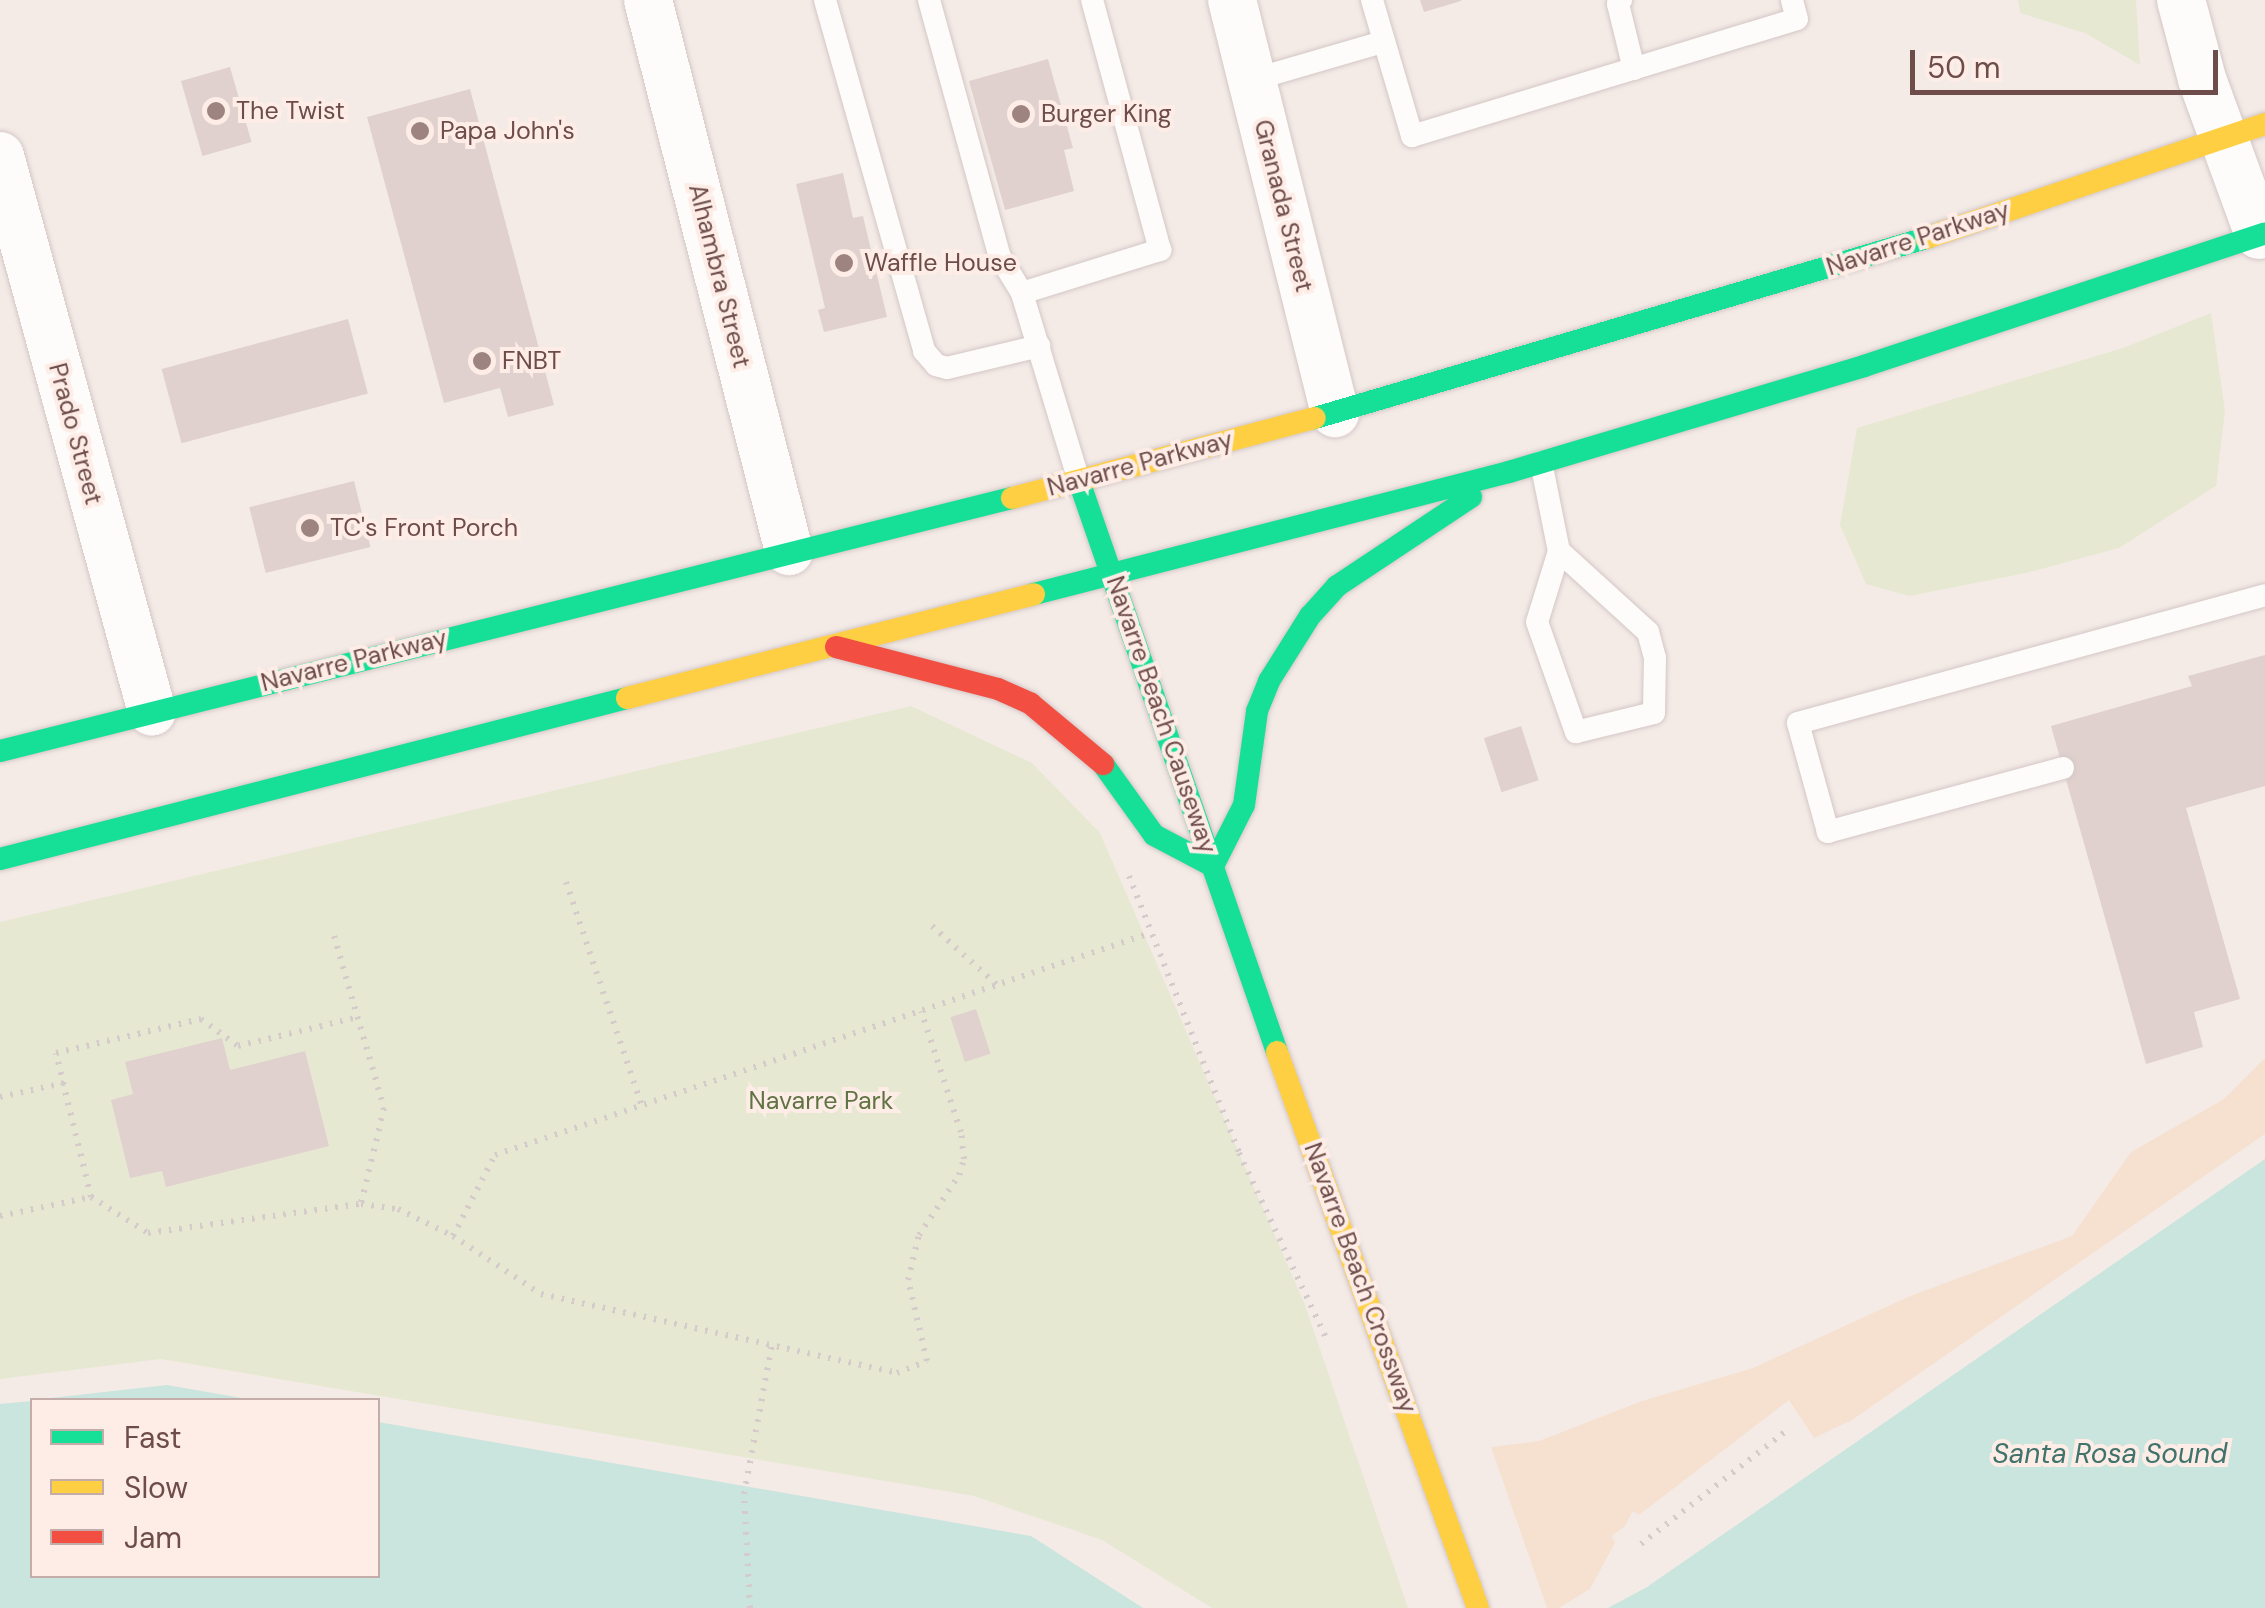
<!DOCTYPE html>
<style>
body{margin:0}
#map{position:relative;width:2265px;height:1608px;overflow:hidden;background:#f4ebe7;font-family:"DM Sans",sans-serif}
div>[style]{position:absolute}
.green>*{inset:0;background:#e6e8d2}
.sand>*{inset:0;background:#f6e1d0}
.water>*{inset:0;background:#cae4de}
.building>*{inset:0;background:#e0d1cf;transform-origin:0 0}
.path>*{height:6px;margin-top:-3px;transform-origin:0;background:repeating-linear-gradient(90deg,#d5cbca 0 2.5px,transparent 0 10.5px)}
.roads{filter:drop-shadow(0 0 2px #d4c7c5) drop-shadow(0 0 2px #d4c7c5)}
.lane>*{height:22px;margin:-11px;padding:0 11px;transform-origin:11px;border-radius:11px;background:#fdfcfb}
.street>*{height:48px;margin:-24px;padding:0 24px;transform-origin:24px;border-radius:24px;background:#fdfcfb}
.fast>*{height:22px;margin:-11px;padding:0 11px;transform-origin:11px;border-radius:11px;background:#16e098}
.slow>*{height:22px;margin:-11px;padding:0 11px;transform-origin:11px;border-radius:11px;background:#ffcf43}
.jam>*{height:22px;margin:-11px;padding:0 11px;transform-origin:11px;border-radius:11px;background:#f24e42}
.dots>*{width:28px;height:28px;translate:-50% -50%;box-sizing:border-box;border:5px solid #fdede6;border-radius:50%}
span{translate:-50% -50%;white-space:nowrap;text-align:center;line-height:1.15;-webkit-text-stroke:8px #fdede6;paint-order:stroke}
.poi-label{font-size:25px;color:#6e4c4a}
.left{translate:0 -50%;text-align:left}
.street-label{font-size:25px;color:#6e4c4a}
.park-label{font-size:25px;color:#607343}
.water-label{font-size:28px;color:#40736c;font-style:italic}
.legend{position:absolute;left:30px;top:1398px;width:350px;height:180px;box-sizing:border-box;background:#fdede6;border:2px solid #c4ada8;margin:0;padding:12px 18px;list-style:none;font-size:30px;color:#6e4c4a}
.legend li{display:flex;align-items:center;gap:20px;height:50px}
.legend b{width:50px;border:2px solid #c4ada8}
.scale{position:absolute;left:1910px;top:50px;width:308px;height:45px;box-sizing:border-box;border:5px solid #6e4c4a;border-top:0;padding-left:12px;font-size:30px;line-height:35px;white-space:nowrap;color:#6e4c4a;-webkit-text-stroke:8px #fdede6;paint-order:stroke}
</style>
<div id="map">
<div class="green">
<i style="clip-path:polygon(2018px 0,2136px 0,2140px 65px,2085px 33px,2020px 13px)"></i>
<i style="clip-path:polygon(2211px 313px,2225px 411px,2216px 486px,2119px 548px,2026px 573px,1909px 596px,1866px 584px,1840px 525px,1857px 428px,2123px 348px)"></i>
<i style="clip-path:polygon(911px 706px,1032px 763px,1100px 833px,1305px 1305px,1408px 1608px,1212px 1608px,1102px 1540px,974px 1496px,161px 1359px,0 1379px,0 922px)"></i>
</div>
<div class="sand">
<i style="clip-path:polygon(2265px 1058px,2265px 1134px,1852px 1420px,1814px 1438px,1789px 1400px,1639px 1515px,1633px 1511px,1625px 1526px,1612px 1536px,1615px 1543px,1590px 1589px,1559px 1608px,1547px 1608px,1491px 1447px,1539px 1441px,1642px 1401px,1753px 1368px,1910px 1296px,2072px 1236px,2131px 1152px,2224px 1099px)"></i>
</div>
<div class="water">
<i style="clip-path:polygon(2265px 1159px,2265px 1608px,1608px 1608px,1647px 1587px)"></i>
<i style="clip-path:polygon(167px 1385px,253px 1400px,33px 1400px)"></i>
<i style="clip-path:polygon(32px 1401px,32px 1576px,378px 1576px,378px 1422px,1031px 1536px,1143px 1608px,0 1608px,0 1404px)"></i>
</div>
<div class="building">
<i style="clip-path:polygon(1420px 0,1461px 0,1461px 1px,1424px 12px)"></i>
<i style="clip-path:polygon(1048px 59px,1073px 148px,1064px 150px,1074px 191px,1005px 210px,969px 81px)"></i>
<i style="left:230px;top:67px;width:78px;height:51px;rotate:74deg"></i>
<i style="clip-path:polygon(470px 89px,554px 405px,508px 417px,500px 388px,444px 403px,367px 117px)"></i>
<i style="clip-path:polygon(843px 173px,853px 218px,863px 216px,887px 317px,824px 332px,818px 310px,825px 308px,796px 184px)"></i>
<i style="left:348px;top:319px;width:77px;height:193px;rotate:75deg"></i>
<i style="left:354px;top:481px;width:68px;height:108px;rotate:76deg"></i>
<i style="clip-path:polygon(2265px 655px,2265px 786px,2186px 808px,2240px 999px,2194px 1012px,2203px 1047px,2146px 1064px,2051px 726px,2192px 686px,2188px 676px)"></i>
<i style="left:1521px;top:726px;width:57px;height:39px;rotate:72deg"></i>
<i style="left:976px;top:1009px;width:47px;height:27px;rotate:72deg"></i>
<i style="clip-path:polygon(222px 1038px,230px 1070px,305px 1051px,329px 1146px,166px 1187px,162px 1171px,130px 1178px,111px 1100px,133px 1094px,125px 1062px)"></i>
</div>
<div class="path">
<i style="left:1129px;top:876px;width:298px;rotate:68.3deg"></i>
<i style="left:1239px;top:1153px;width:204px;rotate:64.8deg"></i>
<i style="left:566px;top:882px;width:237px;rotate:71.3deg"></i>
<i style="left:932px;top:926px;width:88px;rotate:42.2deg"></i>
<i style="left:334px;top:936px;width:179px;rotate:73.8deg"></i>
<i style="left:384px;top:1108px;width:99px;rotate:103.5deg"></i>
<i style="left:0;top:1097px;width:66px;rotate:-12.3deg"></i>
<i style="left:91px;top:1197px;width:148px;rotate:-103.7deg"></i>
<i style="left:56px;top:1053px;width:149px;rotate:-13.2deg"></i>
<i style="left:201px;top:1019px;width:46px;rotate:36.1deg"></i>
<i style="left:238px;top:1046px;width:124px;rotate:-13.5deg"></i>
<i style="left:0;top:1216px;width:93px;rotate:-11.8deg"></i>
<i style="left:91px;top:1197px;width:67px;rotate:32.3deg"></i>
<i style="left:148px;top:1233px;width:215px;rotate:-7.8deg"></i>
<i style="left:361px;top:1204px;width:37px;rotate:8deg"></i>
<i style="left:398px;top:1209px;width:61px;rotate:26.1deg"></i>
<i style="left:453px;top:1236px;width:105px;rotate:33.4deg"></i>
<i style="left:541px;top:1294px;width:365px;rotate:12.5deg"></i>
<i style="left:897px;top:1373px;width:32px;rotate:-22deg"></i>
<i style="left:927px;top:1361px;width:83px;rotate:-103.2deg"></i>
<i style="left:908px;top:1280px;width:46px;rotate:-76.3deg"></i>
<i style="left:919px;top:1235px;width:72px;rotate:-56.3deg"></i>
<i style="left:959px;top:1175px;width:17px;rotate:-73deg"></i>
<i style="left:964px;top:1159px;width:27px;rotate:-96deg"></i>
<i style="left:961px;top:1132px;width:127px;rotate:-108.3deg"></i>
<i style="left:453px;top:1236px;width:91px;rotate:-62.6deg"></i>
<i style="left:495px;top:1155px;width:692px;rotate:-18.72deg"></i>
<i style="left:1641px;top:1544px;width:182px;rotate:-37.9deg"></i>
<i style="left:750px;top:1608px;width:114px;rotate:-93deg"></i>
<i style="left:744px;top:1494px;width:153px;rotate:-79.4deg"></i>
</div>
<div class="roads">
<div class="lane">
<i style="left:825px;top:0;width:365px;rotate:74.2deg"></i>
<i style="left:924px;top:351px;width:18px;rotate:49deg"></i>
<i style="left:936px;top:365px;width:11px;rotate:15deg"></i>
<i style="left:947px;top:368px;width:95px;rotate:-13.4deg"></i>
<i style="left:929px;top:0;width:267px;rotate:74.6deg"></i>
<i style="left:1000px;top:257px;width:42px;rotate:58.6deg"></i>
<i style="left:1372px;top:0;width:142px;rotate:73.6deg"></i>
<i style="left:1412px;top:136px;width:402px;rotate:-16.9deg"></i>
<i style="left:1797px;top:19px;width:20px;rotate:-105deg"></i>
<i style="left:1621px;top:0;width:5px;rotate:127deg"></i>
<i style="left:1618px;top:4px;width:67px;rotate:76.2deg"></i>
<i style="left:1252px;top:80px;width:136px;rotate:-16.2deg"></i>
<i style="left:1541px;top:462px;width:91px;rotate:78.6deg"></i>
<i style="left:1559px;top:551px;width:74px;rotate:107.2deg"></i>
<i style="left:1537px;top:622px;width:117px;rotate:70.5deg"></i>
<i style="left:1576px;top:732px;width:80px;rotate:-13.7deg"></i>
<i style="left:1654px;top:713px;width:55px;rotate:-89deg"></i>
<i style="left:1655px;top:658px;width:27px;rotate:-105deg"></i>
<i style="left:1648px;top:632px;width:120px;rotate:-137.7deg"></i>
<i style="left:1079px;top:481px;width:196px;rotate:-106.9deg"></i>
<i style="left:1022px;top:293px;width:145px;rotate:-17.3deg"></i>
<i style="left:1160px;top:250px;width:259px;rotate:-105.2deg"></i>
<i style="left:2063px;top:768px;width:244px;rotate:164.8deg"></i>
<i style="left:1828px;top:832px;width:113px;rotate:-105.4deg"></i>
<i style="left:1798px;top:723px;width:484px;rotate:-15.3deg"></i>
</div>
<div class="street">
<i style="left:648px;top:0;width:569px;rotate:75.65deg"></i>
<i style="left:1232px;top:0;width:426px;rotate:76deg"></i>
<i style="left:2181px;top:0;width:82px;rotate:75.1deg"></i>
<i style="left:2202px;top:79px;width:166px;rotate:69.9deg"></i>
<i style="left:0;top:156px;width:576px;rotate:74.71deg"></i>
</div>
<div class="fast">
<i style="left:1315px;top:418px;width:637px;rotate:-16.41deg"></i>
<i style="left:1079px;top:481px;width:604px;rotate:70.88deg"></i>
<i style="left:1034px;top:594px;width:490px;rotate:-14.4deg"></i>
<i style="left:1509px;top:472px;width:370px;rotate:-16.6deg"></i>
<i style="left:1864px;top:366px;width:422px;rotate:-18.3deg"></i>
<i style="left:0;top:751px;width:1043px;rotate:-14.04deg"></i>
<i style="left:1103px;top:764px;width:87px;rotate:54.3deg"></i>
<i style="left:1154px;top:835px;width:67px;rotate:27.7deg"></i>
<i style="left:1213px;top:866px;width:68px;rotate:-63.1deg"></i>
<i style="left:1244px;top:805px;width:95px;rotate:-82.1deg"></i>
<i style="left:1257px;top:711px;width:32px;rotate:-68deg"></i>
<i style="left:1269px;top:681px;width:77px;rotate:-57.8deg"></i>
<i style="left:1310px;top:616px;width:40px;rotate:-48deg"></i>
<i style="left:1337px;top:586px;width:161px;rotate:-33.6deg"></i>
<i style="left:0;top:859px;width:647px;rotate:-14.4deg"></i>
</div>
<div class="slow">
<i style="left:1926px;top:238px;width:358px;rotate:-18.6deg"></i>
<i style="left:1012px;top:498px;width:313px;rotate:-14.8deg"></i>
<i style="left:627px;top:698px;width:420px;rotate:-14.3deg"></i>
<i style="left:1277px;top:1052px;width:591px;rotate:70.12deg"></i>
</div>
<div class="jam">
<i style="left:836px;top:647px;width:167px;rotate:14.5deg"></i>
<i style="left:998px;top:689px;width:36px;rotate:24deg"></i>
<i style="left:1031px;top:704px;width:94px;rotate:39.8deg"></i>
</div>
</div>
<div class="dots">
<i style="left:216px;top:111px;background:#9d8481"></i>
<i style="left:1021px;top:114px;background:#9d8481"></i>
<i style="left:420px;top:131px;background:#9d8481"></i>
<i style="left:844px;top:263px;background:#9d8481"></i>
<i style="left:482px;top:361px;background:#9d8481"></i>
<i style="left:310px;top:528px;background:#9d8481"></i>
</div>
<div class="poi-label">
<span class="left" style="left:236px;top:111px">The Twist</span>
<span class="left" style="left:1041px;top:114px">Burger King</span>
<span class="left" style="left:440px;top:131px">Papa John's</span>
<span class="left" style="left:864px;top:263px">Waffle House</span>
<span class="left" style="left:502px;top:361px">FNBT</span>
<span class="left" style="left:330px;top:528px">TC's Front Porch</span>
</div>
<div class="street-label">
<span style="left:1283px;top:206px;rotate:76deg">Granada Street</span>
<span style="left:1918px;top:239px;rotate:-18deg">Navarre Parkway</span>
<span style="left:719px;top:276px;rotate:76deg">Alhambra Street</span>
<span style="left:75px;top:434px;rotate:75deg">Prado Street</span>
<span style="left:1140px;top:464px;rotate:-15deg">Navarre Parkway</span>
<span style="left:354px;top:661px;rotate:-14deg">Navarre Parkway</span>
<span style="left:1161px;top:715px;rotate:71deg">Navarre Beach Causeway</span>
<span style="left:1360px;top:1278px;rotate:70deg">Navarre Beach Crossway</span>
</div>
<div class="park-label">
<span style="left:821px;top:1101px">Navarre Park</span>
</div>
<div class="water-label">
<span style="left:2110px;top:1454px">Santa Rosa Sound</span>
</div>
<ul class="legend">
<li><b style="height:12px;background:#16e098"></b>Fast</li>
<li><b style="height:12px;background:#ffcf43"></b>Slow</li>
<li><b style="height:12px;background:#f24e42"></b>Jam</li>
</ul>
<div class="scale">50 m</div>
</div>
